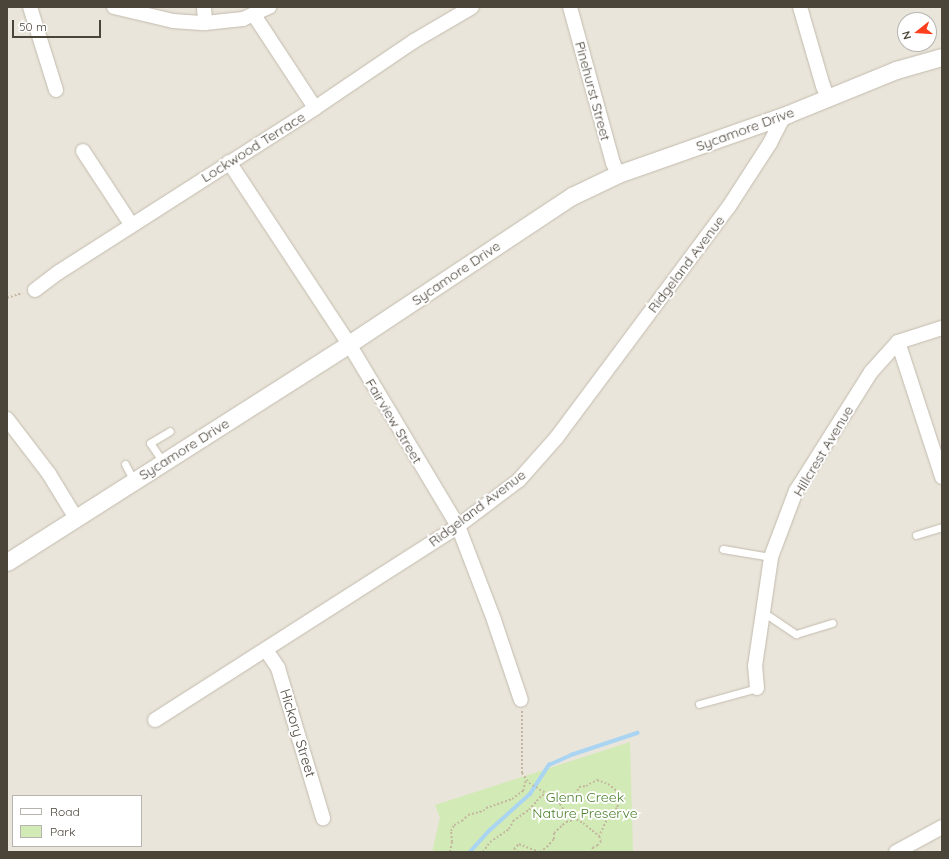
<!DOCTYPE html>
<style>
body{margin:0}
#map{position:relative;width:949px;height:859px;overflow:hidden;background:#f6f3ec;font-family:Quicksand,sans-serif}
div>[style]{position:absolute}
.residential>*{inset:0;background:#eae5da}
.green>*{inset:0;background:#d2eab5}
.stream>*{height:3.5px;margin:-1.75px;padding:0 1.75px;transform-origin:1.75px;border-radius:1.75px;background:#a9d4f2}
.path>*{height:2px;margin-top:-1px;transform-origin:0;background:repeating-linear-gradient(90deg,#c4b79f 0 2px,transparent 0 4px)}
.roads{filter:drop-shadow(0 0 1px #c2bbae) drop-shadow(0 0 1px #c2bbae)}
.service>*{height:7px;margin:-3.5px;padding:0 3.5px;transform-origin:3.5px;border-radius:3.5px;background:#fff}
.minor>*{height:14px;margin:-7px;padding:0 7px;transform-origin:7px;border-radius:7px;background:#fff}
.tertiary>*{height:17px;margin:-8.5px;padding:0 8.5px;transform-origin:8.5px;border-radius:8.5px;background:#fff}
span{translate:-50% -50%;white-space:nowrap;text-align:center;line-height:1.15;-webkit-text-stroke:4px #fff;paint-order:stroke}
.street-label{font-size:14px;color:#4b4439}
.park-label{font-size:14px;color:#4a7f2a}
.frame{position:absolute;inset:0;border:8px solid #4b4439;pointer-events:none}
.legend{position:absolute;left:12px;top:795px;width:130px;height:52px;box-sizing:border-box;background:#fff;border:1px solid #b7b4b0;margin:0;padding:5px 7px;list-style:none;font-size:12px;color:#4b4439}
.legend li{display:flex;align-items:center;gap:8px;height:20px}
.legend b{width:20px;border:1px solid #b7b4b0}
.north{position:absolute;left:897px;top:12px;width:40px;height:40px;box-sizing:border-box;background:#fff;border:1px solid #b7b4b0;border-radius:50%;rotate:253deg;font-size:11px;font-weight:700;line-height:16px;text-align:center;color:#4b4439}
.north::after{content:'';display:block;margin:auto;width:14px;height:18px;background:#fc3f1d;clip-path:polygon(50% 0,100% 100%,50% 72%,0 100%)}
.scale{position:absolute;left:12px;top:20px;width:89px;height:18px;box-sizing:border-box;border:2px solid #4b4439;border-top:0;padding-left:5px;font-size:12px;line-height:14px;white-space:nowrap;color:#4b4439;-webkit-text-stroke:3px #fff;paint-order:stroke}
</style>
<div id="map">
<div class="residential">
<i style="clip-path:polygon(evenodd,7px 7px,942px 7px,942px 852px,7px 852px,7px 7px,905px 20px,929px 20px,929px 44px,905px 44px,905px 20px,7px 7px,13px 796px,141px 796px,141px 846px,13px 846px,13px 796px)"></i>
</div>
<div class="green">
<i style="clip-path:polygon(630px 742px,633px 852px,432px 852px,440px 818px,435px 805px)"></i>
</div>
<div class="stream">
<i style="left:470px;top:852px;width:30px;rotate:-48deg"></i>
<i style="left:490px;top:830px;width:54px;rotate:-42deg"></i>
<i style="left:530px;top:794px;width:35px;rotate:-57deg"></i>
<i style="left:549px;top:765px;width:24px;rotate:-24deg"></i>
<i style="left:571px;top:755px;width:70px;rotate:-18.4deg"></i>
</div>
<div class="path">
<i style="left:7px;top:298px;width:16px;rotate:-18deg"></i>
<i style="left:522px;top:711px;width:62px;rotate:90deg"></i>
<i style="left:522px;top:773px;width:12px;rotate:55deg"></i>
<i style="left:529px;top:783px;width:23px;rotate:31deg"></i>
<i style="left:549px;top:795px;width:14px;rotate:39deg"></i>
<i style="left:560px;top:804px;width:12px;rotate:59deg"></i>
<i style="left:566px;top:814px;width:19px;rotate:28deg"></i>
<i style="left:583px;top:823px;width:21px;rotate:39deg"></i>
<i style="left:450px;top:852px;width:10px;rotate:-79deg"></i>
<i style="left:452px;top:842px;width:11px;rotate:-95deg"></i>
<i style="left:451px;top:831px;width:7px;rotate:-63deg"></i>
<i style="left:454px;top:825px;width:9px;rotate:-27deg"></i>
<i style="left:462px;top:821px;width:8px;rotate:-45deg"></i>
<i style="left:468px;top:815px;width:16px;rotate:-15deg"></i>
<i style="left:483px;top:811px;width:4px;rotate:-45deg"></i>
<i style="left:486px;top:808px;width:28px;rotate:-19deg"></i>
<i style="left:512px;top:799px;width:14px;rotate:-36deg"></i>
<i style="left:523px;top:791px;width:11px;rotate:-75deg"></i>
<i style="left:483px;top:852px;width:12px;rotate:-55deg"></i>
<i style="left:490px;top:842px;width:23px;rotate:-34deg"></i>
<i style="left:509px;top:829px;width:9px;rotate:-63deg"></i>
<i style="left:513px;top:821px;width:19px;rotate:-35deg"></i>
<i style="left:529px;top:810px;width:20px;rotate:-49deg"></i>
<i style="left:542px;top:795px;width:22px;rotate:-3deg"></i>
<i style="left:564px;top:794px;width:11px;rotate:22deg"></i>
<i style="left:574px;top:798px;width:12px;rotate:-66deg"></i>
<i style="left:579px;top:787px;width:7px;rotate:-8deg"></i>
<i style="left:586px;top:786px;width:13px;rotate:-29deg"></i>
<i style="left:597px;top:780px;width:12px;rotate:20deg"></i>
<i style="left:608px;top:784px;width:16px;rotate:38deg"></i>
<i style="left:621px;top:794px;width:6px;rotate:59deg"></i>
<i style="left:624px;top:799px;width:5px;rotate:158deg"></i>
<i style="left:619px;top:801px;width:7px;rotate:106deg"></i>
<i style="left:617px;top:808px;width:13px;rotate:135deg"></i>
<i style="left:608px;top:817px;width:21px;rotate:115deg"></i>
<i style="left:599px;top:836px;width:5px;rotate:68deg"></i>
<i style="left:601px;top:841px;width:5px;rotate:127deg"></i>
<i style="left:598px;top:845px;width:5px;rotate:158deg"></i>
<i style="left:593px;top:847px;width:5px;rotate:101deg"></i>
<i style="left:518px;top:852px;width:5px;rotate:-143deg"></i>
<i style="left:514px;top:849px;width:7px;rotate:-45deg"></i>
<i style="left:519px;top:844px;width:22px;rotate:22deg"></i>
<i style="left:540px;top:852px;width:9px;rotate:-36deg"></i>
<i style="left:547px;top:847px;width:11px;rotate:-49deg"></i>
<i style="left:554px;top:839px;width:6px;rotate:-90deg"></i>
<i style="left:554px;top:833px;width:16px;rotate:-43deg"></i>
<i style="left:566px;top:822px;width:8px;rotate:-14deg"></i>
</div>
<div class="roads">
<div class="service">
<i style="left:163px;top:462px;width:23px;rotate:-124deg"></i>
<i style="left:150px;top:443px;width:23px;rotate:-31deg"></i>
<i style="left:125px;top:464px;width:19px;rotate:62deg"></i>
<i style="left:916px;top:535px;width:27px;rotate:-17deg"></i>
<i style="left:723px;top:549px;width:49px;rotate:9.5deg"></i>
<i style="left:763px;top:612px;width:40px;rotate:34deg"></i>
<i style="left:796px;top:634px;width:38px;rotate:-17deg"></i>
<i style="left:699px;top:704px;width:60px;rotate:-15.4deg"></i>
</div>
<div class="minor">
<i style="left:30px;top:7px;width:87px;rotate:72.6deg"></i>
<i style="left:114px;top:7px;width:61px;rotate:13.3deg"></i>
<i style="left:173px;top:21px;width:32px;rotate:4deg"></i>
<i style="left:205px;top:23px;width:38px;rotate:-6deg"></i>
<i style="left:243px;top:19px;width:29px;rotate:-25deg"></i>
<i style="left:204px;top:7px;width:16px;rotate:86deg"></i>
<i style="left:570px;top:7px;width:162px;rotate:74.6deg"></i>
<i style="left:613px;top:163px;width:12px;rotate:66deg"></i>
<i style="left:800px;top:7px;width:82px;rotate:73.8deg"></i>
<i style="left:823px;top:86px;width:13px;rotate:67deg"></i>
<i style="left:254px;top:15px;width:111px;rotate:56.7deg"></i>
<i style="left:83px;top:151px;width:87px;rotate:56.7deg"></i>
<i style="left:229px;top:162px;width:218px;rotate:56.6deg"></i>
<i style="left:349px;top:344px;width:212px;rotate:59.1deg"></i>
<i style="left:458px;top:526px;width:101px;rotate:69deg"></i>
<i style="left:494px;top:620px;width:84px;rotate:71.4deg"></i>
<i style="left:35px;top:290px;width:30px;rotate:-37deg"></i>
<i style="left:59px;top:272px;width:304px;rotate:-32.6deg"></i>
<i style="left:315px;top:108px;width:120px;rotate:-34.1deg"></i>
<i style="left:414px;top:41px;width:67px;rotate:-30.4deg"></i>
<i style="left:898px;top:342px;width:142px;rotate:71.9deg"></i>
<i style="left:7px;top:419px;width:69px;rotate:52.6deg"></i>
<i style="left:49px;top:474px;width:52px;rotate:58.5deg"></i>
<i style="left:266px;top:650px;width:22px;rotate:56deg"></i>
<i style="left:278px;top:668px;width:157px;rotate:73.3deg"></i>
<i style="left:757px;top:688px;width:22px;rotate:-95deg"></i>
<i style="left:755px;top:666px;width:110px;rotate:-81.6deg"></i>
<i style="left:771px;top:557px;width:71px;rotate:-69.3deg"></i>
<i style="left:796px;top:491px;width:141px;rotate:-57.8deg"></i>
<i style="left:871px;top:372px;width:40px;rotate:-48deg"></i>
<i style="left:898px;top:342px;width:46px;rotate:-17.7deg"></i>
<i style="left:155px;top:720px;width:360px;rotate:-32.6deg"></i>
<i style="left:458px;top:526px;width:76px;rotate:-37deg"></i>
<i style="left:519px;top:480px;width:57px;rotate:-48.5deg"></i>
<i style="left:557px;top:437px;width:286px;rotate:-53.3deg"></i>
<i style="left:728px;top:208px;width:77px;rotate:-57.1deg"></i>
<i style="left:770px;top:143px;width:25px;rotate:-63deg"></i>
<i style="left:781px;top:121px;width:10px;rotate:-45deg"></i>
<i style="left:896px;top:852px;width:52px;rotate:-28.5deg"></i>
</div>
<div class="tertiary">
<i style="left:7px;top:562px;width:406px;rotate:-32.5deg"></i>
<i style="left:349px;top:344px;width:268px;rotate:-33.6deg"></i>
<i style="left:572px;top:196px;width:51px;rotate:-25.6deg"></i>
<i style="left:618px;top:174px;width:180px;rotate:-19.4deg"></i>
<i style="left:788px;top:114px;width:117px;rotate:-22.2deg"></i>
<i style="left:896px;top:70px;width:48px;rotate:-15.8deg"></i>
</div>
</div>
<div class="street-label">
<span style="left:593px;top:91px;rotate:75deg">Pinehurst Street</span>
<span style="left:745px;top:129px;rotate:-20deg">Sycamore Drive</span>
<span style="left:253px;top:147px;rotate:-32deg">Lockwood Terrace</span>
<span style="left:686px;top:264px;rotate:-53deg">Ridgeland Avenue</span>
<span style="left:456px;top:273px;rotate:-34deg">Sycamore Drive</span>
<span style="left:394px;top:421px;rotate:59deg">Fairview Street</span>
<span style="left:184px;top:449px;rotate:-32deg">Sycamore Drive</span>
<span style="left:823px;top:451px;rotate:-59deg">Hillcrest Avenue</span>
<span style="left:477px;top:508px;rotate:-37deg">Ridgeland Avenue</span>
<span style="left:298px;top:733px;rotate:73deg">Hickory Street</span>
</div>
<div class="park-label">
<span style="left:585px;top:805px">Glenn Creek<br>Nature Preserve</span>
</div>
<div class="frame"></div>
<ul class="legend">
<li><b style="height:5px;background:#fff"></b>Road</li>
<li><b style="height:11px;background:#d2eab5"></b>Park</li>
</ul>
<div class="north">N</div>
<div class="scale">50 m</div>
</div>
